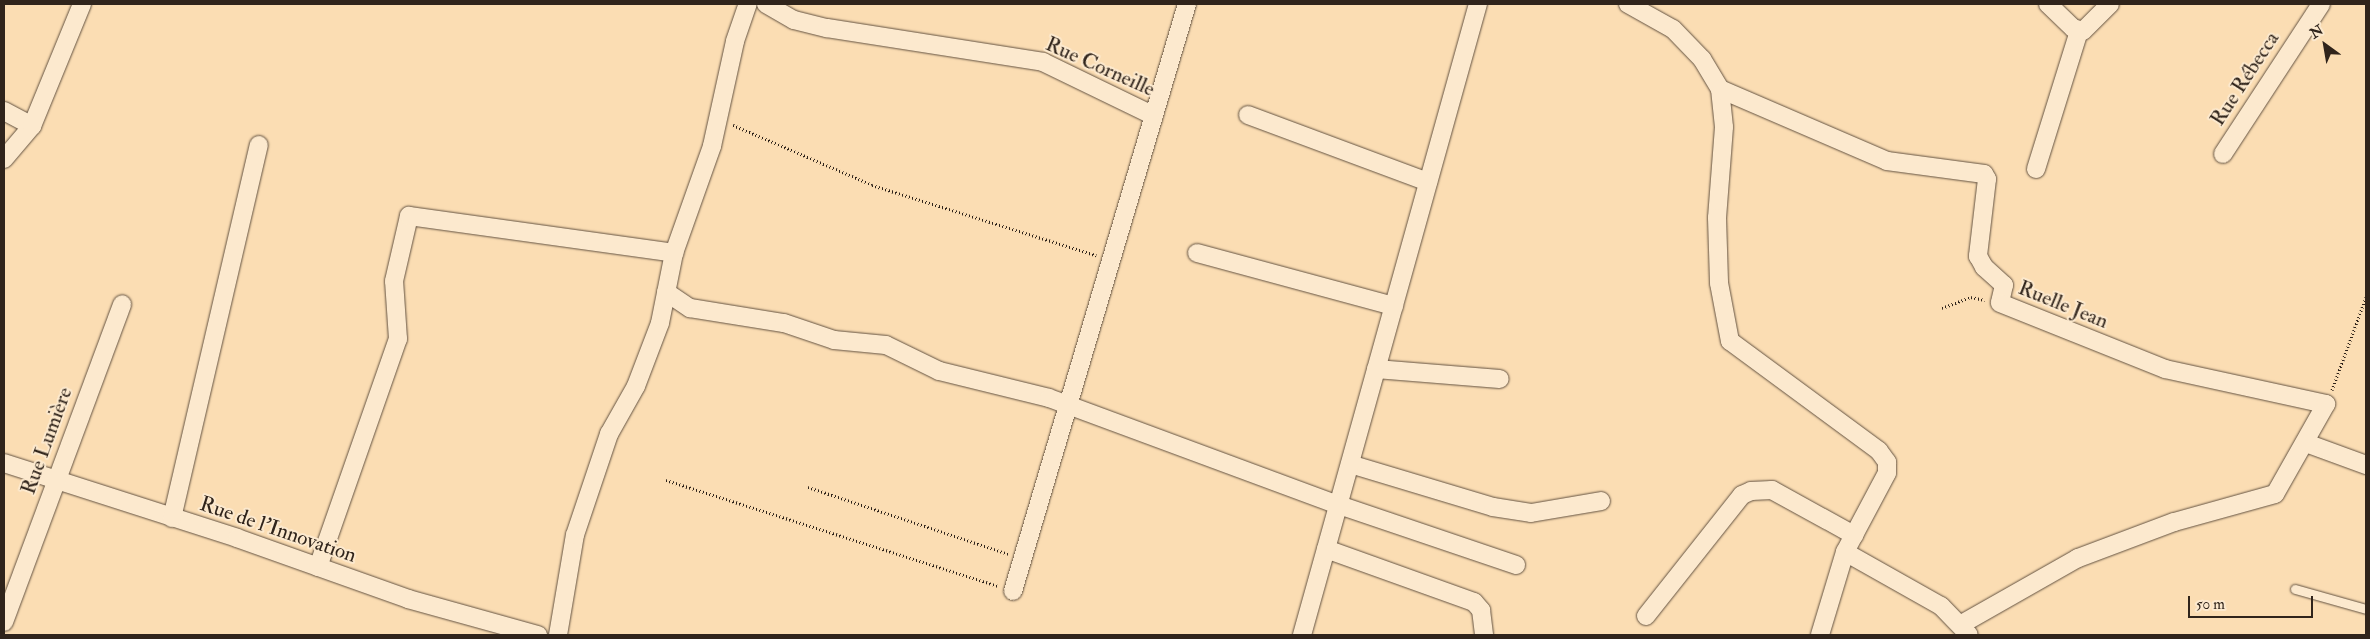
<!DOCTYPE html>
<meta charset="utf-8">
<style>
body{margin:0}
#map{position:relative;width:2370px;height:639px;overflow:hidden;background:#fbddb3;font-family:"IM FELL Double Pica",serif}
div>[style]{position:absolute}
.path>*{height:3px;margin-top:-1.5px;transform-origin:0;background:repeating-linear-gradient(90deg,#30241b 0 1px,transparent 0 3.5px)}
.roads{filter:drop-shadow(0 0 1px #635241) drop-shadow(0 0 1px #635241)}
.service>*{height:9px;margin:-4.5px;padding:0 4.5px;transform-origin:4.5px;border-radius:4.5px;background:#fce9ce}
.minor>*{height:18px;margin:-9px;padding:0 9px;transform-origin:9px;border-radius:9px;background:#fce9ce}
span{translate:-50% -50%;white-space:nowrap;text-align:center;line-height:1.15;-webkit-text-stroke:4px #fce9ce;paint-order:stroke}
.street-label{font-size:21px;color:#30241b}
.frame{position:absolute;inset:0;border:5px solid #30241b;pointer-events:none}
.north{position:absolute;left:2300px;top:20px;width:50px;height:50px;-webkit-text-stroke:4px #fce9ce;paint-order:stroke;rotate:328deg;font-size:14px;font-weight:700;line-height:20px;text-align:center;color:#30241b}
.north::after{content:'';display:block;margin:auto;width:18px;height:22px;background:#30241b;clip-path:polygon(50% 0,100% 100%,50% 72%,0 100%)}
.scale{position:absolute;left:2188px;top:596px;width:125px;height:22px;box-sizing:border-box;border:2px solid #30241b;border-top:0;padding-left:6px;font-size:15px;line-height:18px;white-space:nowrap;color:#30241b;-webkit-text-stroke:4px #fce9ce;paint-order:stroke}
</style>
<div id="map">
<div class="path">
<i style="left:733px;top:125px;width:151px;rotate:23.3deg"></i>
<i style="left:872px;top:185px;width:235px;rotate:17.4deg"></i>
<i style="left:1942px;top:308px;width:31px;rotate:-21deg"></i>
<i style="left:1971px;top:297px;width:14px;rotate:12deg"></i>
<i style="left:2332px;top:390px;width:99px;rotate:-69.9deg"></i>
<i style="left:666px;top:480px;width:349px;rotate:17.7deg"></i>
<i style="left:808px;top:487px;width:211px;rotate:18.5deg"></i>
</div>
<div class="roads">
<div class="service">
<i style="left:2295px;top:589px;width:74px;rotate:15.7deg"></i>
</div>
<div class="minor">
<i style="left:766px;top:4px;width:32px;rotate:30deg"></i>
<i style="left:794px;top:20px;width:34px;rotate:14deg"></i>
<i style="left:827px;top:28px;width:219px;rotate:8.9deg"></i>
<i style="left:1043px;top:62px;width:123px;rotate:25.9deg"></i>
<i style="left:1628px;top:4px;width:51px;rotate:29.1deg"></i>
<i style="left:1673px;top:29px;width:42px;rotate:46deg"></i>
<i style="left:1702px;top:59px;width:35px;rotate:59deg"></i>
<i style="left:1720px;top:89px;width:38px;rotate:84deg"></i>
<i style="left:1724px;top:127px;width:91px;rotate:94.4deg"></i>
<i style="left:1717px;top:218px;width:65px;rotate:88.2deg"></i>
<i style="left:1719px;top:283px;width:59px;rotate:79.3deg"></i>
<i style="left:1730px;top:341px;width:185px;rotate:36.4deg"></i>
<i style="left:1879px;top:451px;width:14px;rotate:54deg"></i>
<i style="left:1887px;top:462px;width:11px;rotate:90deg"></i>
<i style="left:1887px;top:473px;width:89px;rotate:118deg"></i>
<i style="left:1845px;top:552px;width:87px;rotate:106.8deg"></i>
<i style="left:2048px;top:4px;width:35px;rotate:44deg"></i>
<i style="left:2073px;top:28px;width:10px;rotate:17deg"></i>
<i style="left:2083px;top:31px;width:38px;rotate:-45deg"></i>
<i style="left:1720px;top:89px;width:182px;rotate:23.3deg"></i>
<i style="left:1887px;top:161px;width:98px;rotate:7.6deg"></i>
<i style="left:1984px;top:174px;width:6px;rotate:59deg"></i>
<i style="left:1987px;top:179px;width:78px;rotate:96.7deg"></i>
<i style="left:1978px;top:256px;width:13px;rotate:61deg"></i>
<i style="left:1984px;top:267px;width:27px;rotate:42deg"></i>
<i style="left:2004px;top:285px;width:18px;rotate:103deg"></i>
<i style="left:2000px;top:303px;width:178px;rotate:21.8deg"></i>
<i style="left:2165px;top:369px;width:165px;rotate:12.3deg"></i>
<i style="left:2326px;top:404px;width:103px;rotate:119.5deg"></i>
<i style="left:2275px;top:494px;width:105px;rotate:164.5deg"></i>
<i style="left:2174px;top:522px;width:103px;rotate:159.4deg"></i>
<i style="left:2078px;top:558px;width:133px;rotate:150.4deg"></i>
<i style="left:4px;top:111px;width:32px;rotate:28deg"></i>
<i style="left:1248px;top:115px;width:192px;rotate:20.4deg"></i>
<i style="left:2223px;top:154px;width:179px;rotate:-56.8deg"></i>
<i style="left:4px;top:159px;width:43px;rotate:-49.7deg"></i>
<i style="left:32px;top:126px;width:132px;rotate:-67.7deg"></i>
<i style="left:2036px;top:169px;width:145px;rotate:-72.7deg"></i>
<i style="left:1197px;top:253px;width:204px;rotate:15.1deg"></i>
<i style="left:666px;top:292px;width:29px;rotate:34deg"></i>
<i style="left:690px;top:308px;width:95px;rotate:9.1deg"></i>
<i style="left:784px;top:323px;width:53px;rotate:18.8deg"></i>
<i style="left:834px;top:340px;width:52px;rotate:5.5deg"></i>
<i style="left:886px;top:345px;width:59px;rotate:26.1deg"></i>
<i style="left:939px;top:371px;width:113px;rotate:13.8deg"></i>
<i style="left:1049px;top:398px;width:309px;rotate:20.3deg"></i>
<i style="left:1339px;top:505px;width:187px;rotate:18.7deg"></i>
<i style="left:1376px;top:369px;width:124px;rotate:4.6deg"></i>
<i style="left:2306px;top:443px;width:64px;rotate:20.1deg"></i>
<i style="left:4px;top:463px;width:245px;rotate:17.8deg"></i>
<i style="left:237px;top:538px;width:182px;rotate:19.6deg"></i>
<i style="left:408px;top:599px;width:135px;rotate:15.5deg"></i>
<i style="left:1350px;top:464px;width:149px;rotate:16.7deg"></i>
<i style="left:1493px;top:507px;width:38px;rotate:9deg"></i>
<i style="left:1531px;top:513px;width:71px;rotate:-9.7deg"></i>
<i style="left:172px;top:518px;width:383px;rotate:-76.9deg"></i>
<i style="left:1326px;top:549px;width:157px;rotate:19.7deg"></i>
<i style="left:1474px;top:602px;width:11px;rotate:49deg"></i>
<i style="left:1481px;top:610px;width:25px;rotate:83deg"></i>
<i style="left:1845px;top:552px;width:110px;rotate:29.4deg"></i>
<i style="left:1941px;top:606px;width:40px;rotate:46deg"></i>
<i style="left:318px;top:567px;width:242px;rotate:-70.7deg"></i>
<i style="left:398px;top:339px;width:58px;rotate:-93.9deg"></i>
<i style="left:394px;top:281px;width:67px;rotate:-77deg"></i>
<i style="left:409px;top:216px;width:268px;rotate:7.9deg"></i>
<i style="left:1013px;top:591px;width:612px;rotate:-73.49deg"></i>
<i style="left:1646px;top:616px;width:154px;rotate:-51.6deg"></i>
<i style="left:1742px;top:495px;width:10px;rotate:-24deg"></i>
<i style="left:1751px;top:491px;width:21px;rotate:-3deg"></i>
<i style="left:1772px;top:490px;width:94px;rotate:28.8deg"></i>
<i style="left:4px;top:622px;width:339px;rotate:-69.6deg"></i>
<i style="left:558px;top:635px;width:101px;rotate:-80.4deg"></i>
<i style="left:575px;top:535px;width:107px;rotate:-71.4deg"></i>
<i style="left:609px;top:434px;width:55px;rotate:-60.6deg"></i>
<i style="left:636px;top:386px;width:67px;rotate:-69.1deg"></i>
<i style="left:660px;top:323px;width:71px;rotate:-78.7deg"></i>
<i style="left:674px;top:253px;width:114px;rotate:-70.4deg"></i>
<i style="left:712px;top:146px;width:107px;rotate:-77.6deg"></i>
<i style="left:735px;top:41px;width:39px;rotate:-71deg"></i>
<i style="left:1302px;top:635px;width:655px;rotate:-74.42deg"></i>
</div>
</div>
<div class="street-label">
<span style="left:1100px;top:67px;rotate:24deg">Rue Corneille</span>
<span style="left:2245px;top:79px;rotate:-57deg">Rue Rébecca</span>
<span style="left:2063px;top:305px;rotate:22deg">Ruelle Jean</span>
<span style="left:47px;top:441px;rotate:-70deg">Rue Lumière</span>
<span style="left:278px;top:530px;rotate:19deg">Rue de l'Innovation</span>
</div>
<div class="frame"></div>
<div class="north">N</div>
<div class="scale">50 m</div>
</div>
